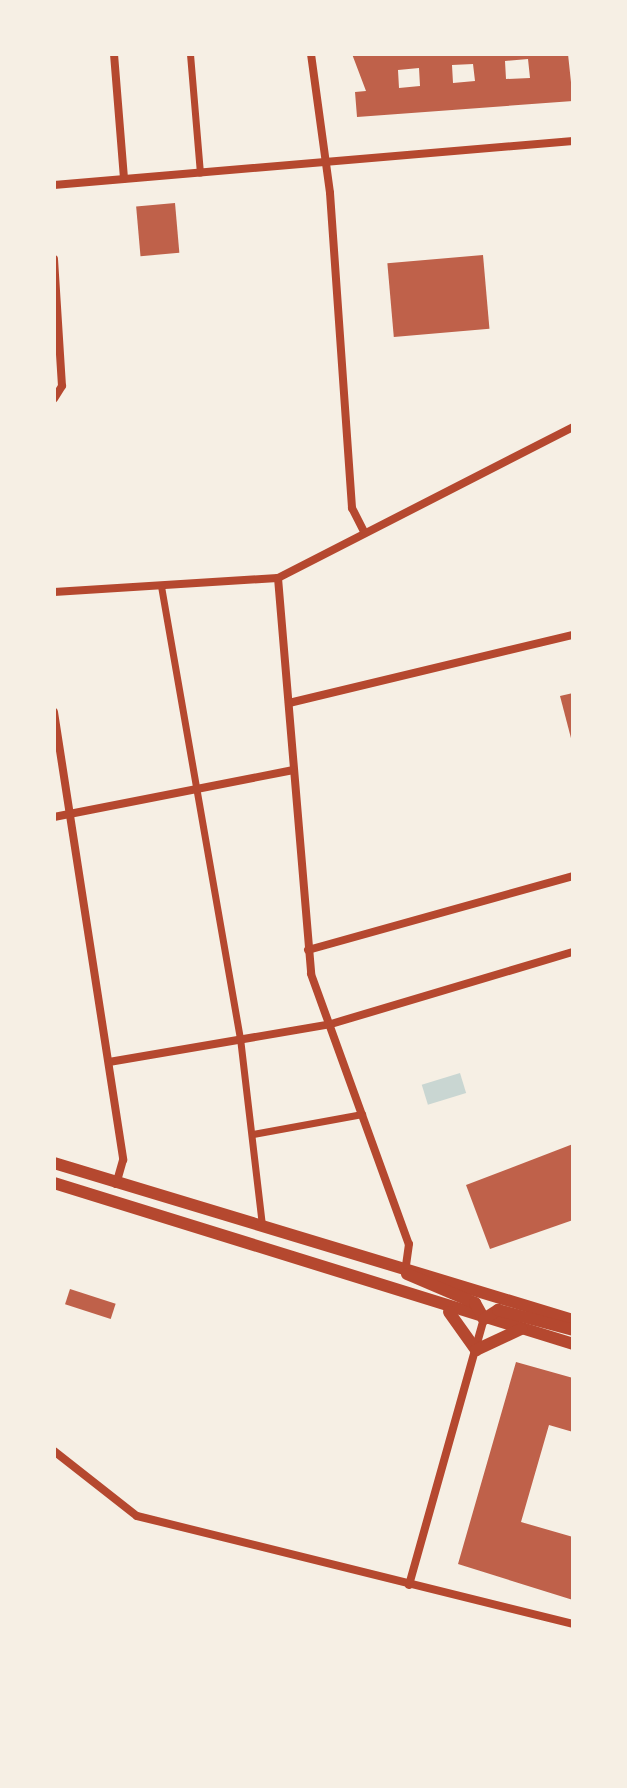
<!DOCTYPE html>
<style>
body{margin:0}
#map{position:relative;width:627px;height:1788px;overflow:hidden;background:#f6efe4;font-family:"Golos Text",sans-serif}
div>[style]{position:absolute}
.water>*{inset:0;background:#c9d6d2;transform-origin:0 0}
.building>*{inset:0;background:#bf614a;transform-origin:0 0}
.pedestrian>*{height:7px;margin:-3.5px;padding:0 3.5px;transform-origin:3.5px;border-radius:3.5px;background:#b5482f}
.minor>*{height:8px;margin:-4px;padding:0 4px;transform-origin:4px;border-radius:4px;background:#b5482f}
.tertiary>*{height:12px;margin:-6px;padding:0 6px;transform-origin:6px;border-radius:6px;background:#b5482f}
span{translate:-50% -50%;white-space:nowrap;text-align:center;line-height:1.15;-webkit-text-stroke:6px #f6efe4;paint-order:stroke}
.frame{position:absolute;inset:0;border:56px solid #f6efe4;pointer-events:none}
</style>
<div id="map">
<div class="water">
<i style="left:460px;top:1073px;width:21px;height:40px;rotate:73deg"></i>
</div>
<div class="building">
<i style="clip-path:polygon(evenodd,352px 54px,568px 54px,573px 101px,357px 117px,355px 92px,366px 91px,352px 54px,528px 59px,530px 78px,506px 79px,505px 61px,528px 59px,352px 54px,473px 64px,475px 81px,453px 83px,452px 65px,473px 64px,352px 54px,419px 68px,420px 86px,399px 88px,398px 70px,419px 68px)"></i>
<i style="left:175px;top:203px;width:50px;height:39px;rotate:85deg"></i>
<i style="left:483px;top:255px;width:74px;height:96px;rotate:85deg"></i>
<i style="clip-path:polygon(573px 693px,573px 741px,572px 742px,560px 696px)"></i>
<i style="clip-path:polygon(573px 1144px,573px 1220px,490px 1249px,466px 1185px)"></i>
<i style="left:70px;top:1289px;width:48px;height:16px;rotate:18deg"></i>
<i style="clip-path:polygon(516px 1362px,573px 1378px,573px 1432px,549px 1425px,521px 1522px,573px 1537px,573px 1600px,458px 1564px)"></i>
</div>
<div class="pedestrian">
<i style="left:190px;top:54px;width:119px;rotate:85.2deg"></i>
<i style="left:161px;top:586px;width:459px;rotate:80.1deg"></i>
<i style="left:240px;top:1038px;width:189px;rotate:83.3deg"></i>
<i style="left:253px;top:1134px;width:111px;rotate:-10.4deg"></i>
</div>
<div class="minor">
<i style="left:114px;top:54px;width:125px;rotate:85.4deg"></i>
<i style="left:311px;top:54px;width:140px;rotate:82.2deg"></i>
<i style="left:330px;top:193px;width:316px;rotate:86deg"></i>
<i style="left:352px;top:508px;width:28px;rotate:63deg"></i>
<i style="left:54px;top:185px;width:521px;rotate:-4.85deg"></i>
<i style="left:54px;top:259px;width:127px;rotate:86.4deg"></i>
<i style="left:62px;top:386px;width:15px;rotate:122deg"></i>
<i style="left:278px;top:578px;width:397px;rotate:85.2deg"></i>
<i style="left:311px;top:974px;width:287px;rotate:70.1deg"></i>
<i style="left:409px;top:1244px;width:28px;rotate:98deg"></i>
<i style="left:54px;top:592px;width:224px;rotate:-3.6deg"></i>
<i style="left:278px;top:578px;width:331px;rotate:-27.1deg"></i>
<i style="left:289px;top:703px;width:292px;rotate:-13.5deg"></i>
<i style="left:54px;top:712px;width:453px;rotate:81.2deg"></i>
<i style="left:123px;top:1160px;width:25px;rotate:106deg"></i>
<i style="left:54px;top:817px;width:244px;rotate:-11.1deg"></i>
<i style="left:308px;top:950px;width:275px;rotate:-15.6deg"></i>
<i style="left:109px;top:1062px;width:225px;rotate:-9.7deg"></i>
<i style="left:331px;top:1024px;width:252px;rotate:-16.6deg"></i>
<i style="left:54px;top:1451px;width:105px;rotate:38.1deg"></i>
<i style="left:137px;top:1516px;width:449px;rotate:13.9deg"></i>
<i style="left:409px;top:1585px;width:276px;rotate:-74.3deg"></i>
</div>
<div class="tertiary">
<i style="left:54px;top:1163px;width:542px;rotate:16.83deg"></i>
<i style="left:54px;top:1183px;width:543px;rotate:17.23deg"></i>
<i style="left:407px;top:1274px;width:74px;rotate:23.1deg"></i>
<i style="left:475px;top:1303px;width:18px;rotate:61deg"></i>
<i style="left:484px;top:1319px;width:17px;rotate:-33deg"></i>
<i style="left:498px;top:1310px;width:78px;rotate:14.9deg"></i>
<i style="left:449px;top:1312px;width:47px;rotate:54.6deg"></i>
<i style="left:476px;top:1350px;width:50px;rotate:-25deg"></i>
</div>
<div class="frame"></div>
</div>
